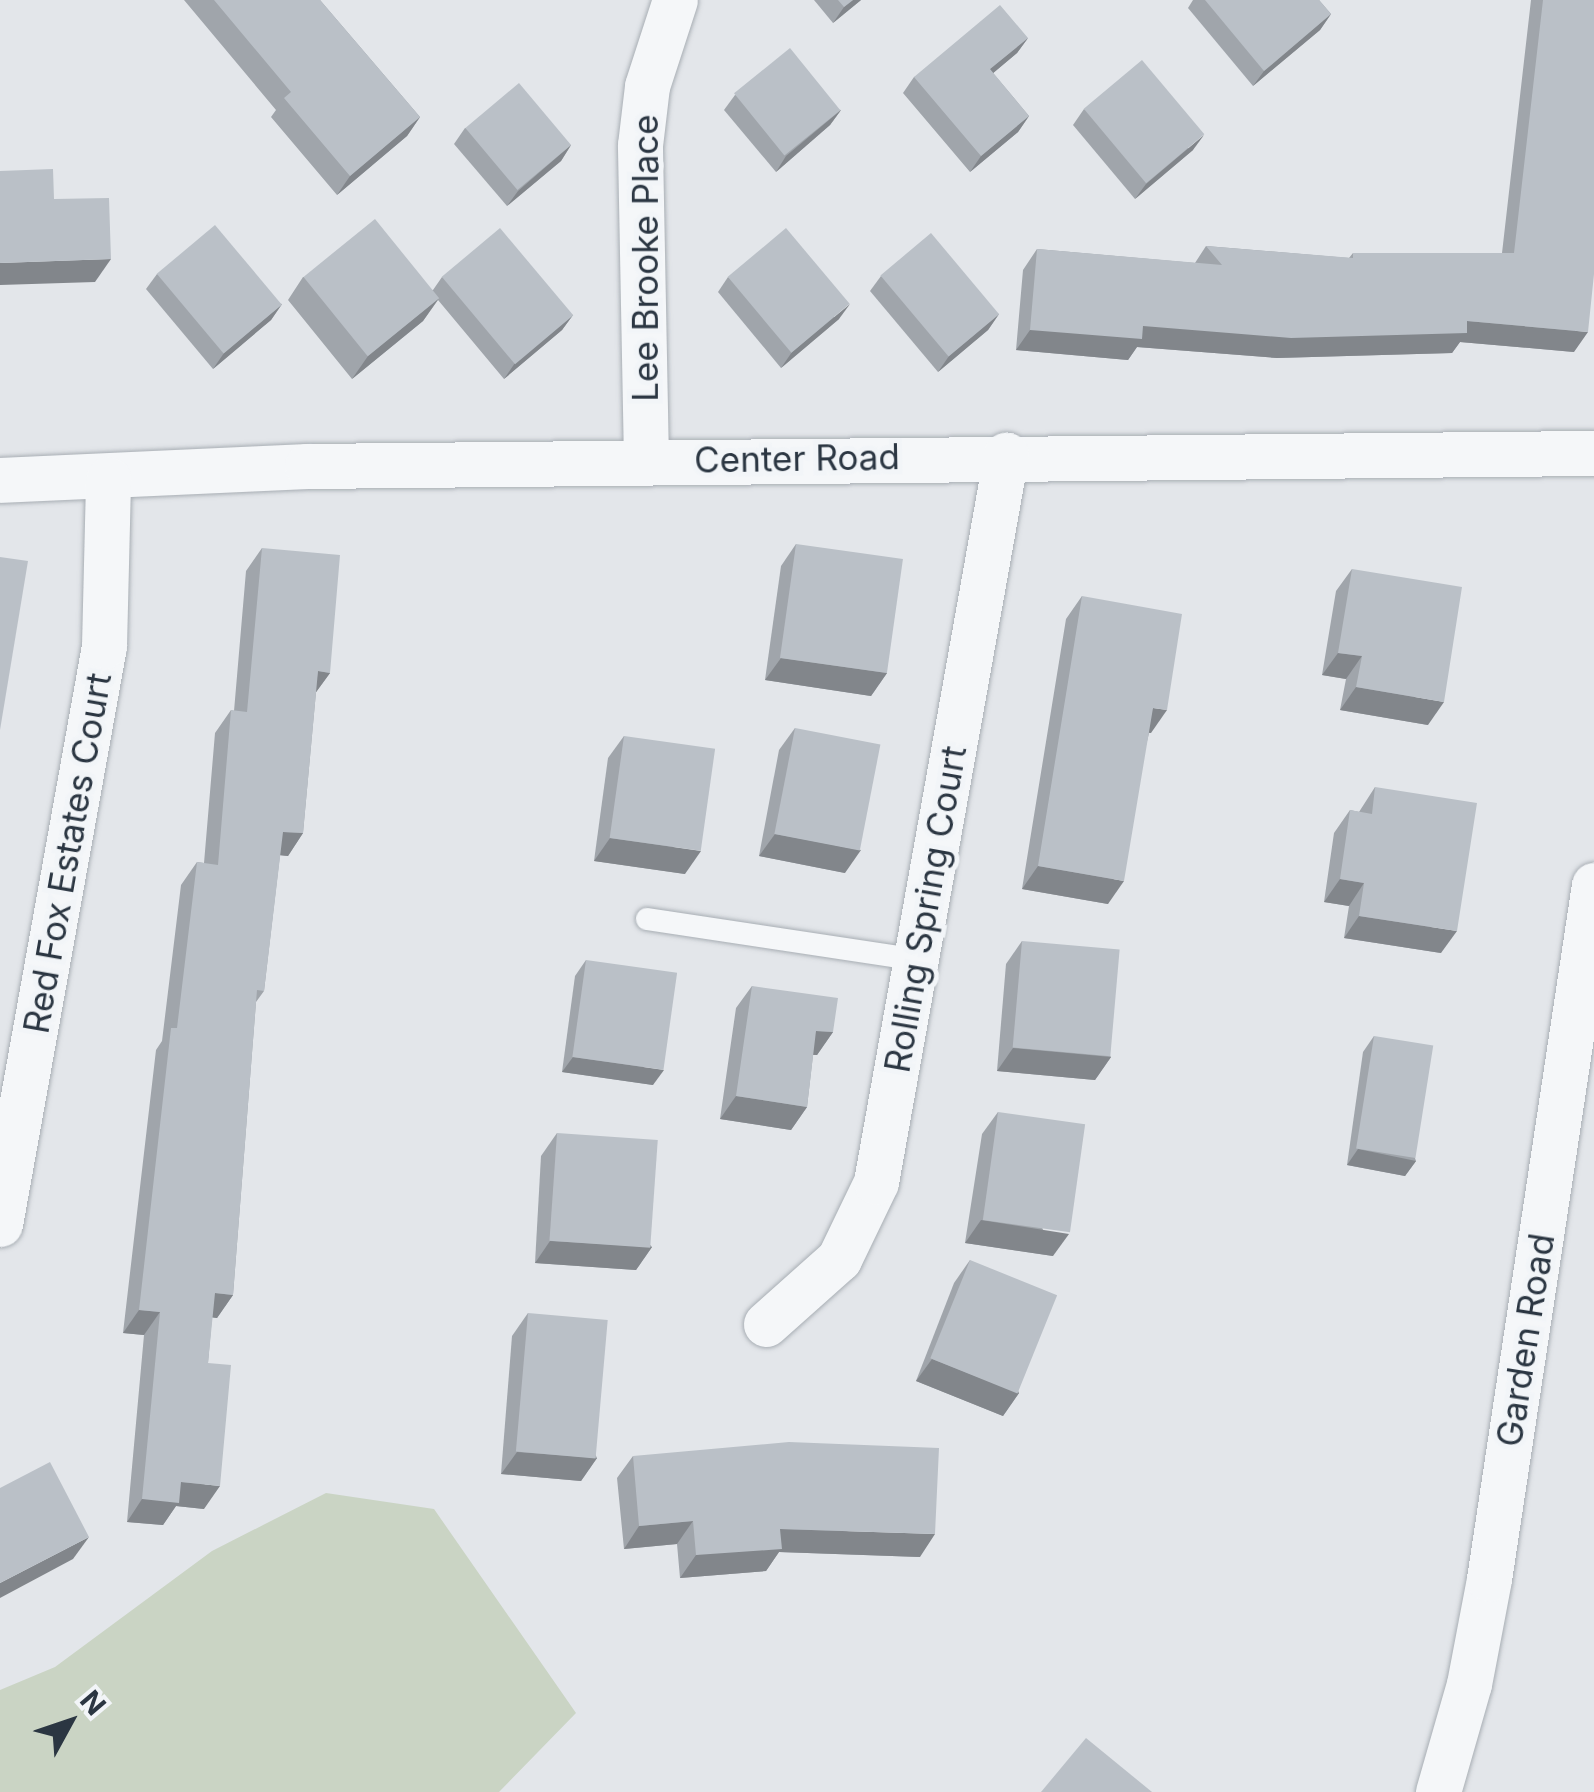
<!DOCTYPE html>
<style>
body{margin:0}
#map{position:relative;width:1594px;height:1792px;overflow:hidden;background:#e3e6ea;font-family:Inter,sans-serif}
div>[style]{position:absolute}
.green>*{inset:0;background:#cad4c4}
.roads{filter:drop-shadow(0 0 2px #a8aeb4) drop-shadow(0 0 2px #a8aeb4)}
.lane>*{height:22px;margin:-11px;padding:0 11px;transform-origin:11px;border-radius:11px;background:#f5f7f9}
.street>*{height:45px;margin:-22.5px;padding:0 22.5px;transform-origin:22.5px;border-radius:22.5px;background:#f5f7f9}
.wall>*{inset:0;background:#a0a5ab}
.shaded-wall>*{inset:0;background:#82868b}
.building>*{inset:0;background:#bac0c7;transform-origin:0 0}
span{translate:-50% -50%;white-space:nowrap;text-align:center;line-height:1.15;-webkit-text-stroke:10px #f2f5f8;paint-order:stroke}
.street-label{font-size:35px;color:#2b3642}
.north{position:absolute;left:20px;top:1672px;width:100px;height:100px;-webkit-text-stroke:8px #f2f5f8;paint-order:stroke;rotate:50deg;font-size:28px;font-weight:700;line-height:40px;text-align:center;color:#2b3642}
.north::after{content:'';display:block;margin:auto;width:35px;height:45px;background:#2b3642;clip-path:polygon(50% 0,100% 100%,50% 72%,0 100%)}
</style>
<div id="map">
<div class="green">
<i style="clip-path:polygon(326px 1493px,434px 1509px,576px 1713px,499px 1792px,0 1792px,0 1690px,55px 1667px,212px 1551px)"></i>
</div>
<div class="roads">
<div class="lane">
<i style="left:647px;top:919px;width:273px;rotate:8.6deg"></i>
</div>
<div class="street">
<i style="left:646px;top:461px;width:316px;rotate:-91.1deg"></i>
<i style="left:640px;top:145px;width:59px;rotate:-83.2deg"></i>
<i style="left:647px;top:86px;width:90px;rotate:-72deg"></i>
<i style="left:0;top:480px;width:307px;rotate:-2.6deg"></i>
<i style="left:307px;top:466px;width:1287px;rotate:-0.58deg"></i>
<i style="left:0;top:1224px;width:587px;rotate:-79.8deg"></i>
<i style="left:104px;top:646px;width:167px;rotate:-88.6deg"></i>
<i style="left:766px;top:1324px;width:98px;rotate:-41.7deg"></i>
<i style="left:839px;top:1259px;width:85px;rotate:-64.3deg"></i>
<i style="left:876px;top:1182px;width:739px;rotate:-79.86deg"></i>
<i style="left:1438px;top:1792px;width:112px;rotate:-74deg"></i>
<i style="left:1469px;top:1684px;width:107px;rotate:-79.2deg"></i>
<i style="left:1489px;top:1579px;width:702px;rotate:-81.4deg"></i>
</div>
</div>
<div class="wall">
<i style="clip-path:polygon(184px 0,320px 0,420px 117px,407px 136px,337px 195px,271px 117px,276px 110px)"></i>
<i style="clip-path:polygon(814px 0,861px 0,833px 23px)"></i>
<i style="clip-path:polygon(1193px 0,1319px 0,1331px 14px,1320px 30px,1253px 86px,1188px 8px)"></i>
<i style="clip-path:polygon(1531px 0,1594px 0,1574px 352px,1460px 342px,1452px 353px,1277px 358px,1137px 347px,1128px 360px,1016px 350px,1023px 270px,1037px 249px,1195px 263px,1206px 246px,1349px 258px,1353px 253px,1502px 253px)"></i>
<i style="clip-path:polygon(1028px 38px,1017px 53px,993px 73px,1029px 116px,1018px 132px,970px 172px,903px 93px,914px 77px)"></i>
<i style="clip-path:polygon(735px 95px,841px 110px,830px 125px,776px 172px,724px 110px)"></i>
<i style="clip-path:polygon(1084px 109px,1193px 150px,1135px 199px,1073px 125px)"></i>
<i style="clip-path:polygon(465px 128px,571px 145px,561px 161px,507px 206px,454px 144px)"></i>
<i style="clip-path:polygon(157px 274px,282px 304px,271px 320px,213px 369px,146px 289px)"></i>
<i style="clip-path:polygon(881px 276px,999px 314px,988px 330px,938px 372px,870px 291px)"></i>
<i style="clip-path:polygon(303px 277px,433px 290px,442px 277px,573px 315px,562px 330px,504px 379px,438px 300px,423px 321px,352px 379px,288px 300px)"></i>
<i style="clip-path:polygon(728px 277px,839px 319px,781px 368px,718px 292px)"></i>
<i style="clip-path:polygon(796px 544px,887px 673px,871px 696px,765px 680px,781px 566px)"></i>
<i style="clip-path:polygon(262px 548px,330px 673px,316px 692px,303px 833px,288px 856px,280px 855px,264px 991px,256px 1002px,233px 1295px,217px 1318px,212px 1317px,208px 1363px,204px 1509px,176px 1506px,163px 1525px,127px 1522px,144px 1335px,123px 1333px,156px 1050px,162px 1041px,181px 885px,197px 862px,204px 863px,215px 733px,231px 710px,234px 711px,246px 571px)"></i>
<i style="clip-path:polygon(1352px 569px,1428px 725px,1340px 710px,1346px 679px,1322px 675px,1336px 591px)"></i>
<i style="clip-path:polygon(1082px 596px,1151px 733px,1149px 733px,1108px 904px,1022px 889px,1066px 619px)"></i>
<i style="clip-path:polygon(795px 728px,845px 873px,759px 856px,779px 750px)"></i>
<i style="clip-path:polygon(624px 736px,685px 874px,594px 861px,608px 758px)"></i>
<i style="clip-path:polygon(1375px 787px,1441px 953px,1344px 938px,1349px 906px,1324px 902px,1334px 833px,1350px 810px,1359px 812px)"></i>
<i style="clip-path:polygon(1022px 941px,1111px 1057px,1095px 1080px,997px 1071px,1006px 964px)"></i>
<i style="clip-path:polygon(586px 960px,653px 1085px,562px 1072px,575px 976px)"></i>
<i style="clip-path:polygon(752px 986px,833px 1032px,817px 1055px,813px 1055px,807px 1107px,791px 1130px,720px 1119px,736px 1008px)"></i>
<i style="clip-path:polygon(1374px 1036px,1416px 1161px,1405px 1176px,1347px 1165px,1363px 1052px)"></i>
<i style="clip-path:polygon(998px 1112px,1053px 1256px,965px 1243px,982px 1134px)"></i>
<i style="clip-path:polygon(557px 1133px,652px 1247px,636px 1270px,535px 1263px,541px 1156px)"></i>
<i style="clip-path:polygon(970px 1260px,1019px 1393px,1003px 1416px,916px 1381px,954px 1283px)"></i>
<i style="clip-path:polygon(528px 1313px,597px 1458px,581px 1481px,501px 1474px,512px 1336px)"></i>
<i style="clip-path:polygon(633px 1456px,920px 1557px,779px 1552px,766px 1571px,680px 1578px,677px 1544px,624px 1549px,617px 1478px)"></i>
</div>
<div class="shaded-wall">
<i style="clip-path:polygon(853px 0,861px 0,833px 23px,844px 7px)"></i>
<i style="clip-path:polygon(1331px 14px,1320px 30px,1253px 86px,1264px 71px)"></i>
<i style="clip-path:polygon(1028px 38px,1017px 53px,979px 85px,990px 69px)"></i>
<i style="clip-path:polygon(841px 110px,830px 125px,776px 172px,786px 156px)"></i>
<i style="clip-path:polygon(1029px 116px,1018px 132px,970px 172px,981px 156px)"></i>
<i style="clip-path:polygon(420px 117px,407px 136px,337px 195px,350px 176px)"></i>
<i style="clip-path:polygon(1204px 135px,1193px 150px,1135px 199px,1146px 184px)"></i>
<i style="clip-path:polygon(571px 145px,561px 161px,507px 206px,518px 191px)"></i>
<i style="clip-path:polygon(111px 259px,95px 282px,0 285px,0 263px)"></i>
<i style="clip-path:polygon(439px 298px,423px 321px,352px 379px,368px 356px)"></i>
<i style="clip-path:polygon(282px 304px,271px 320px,213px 369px,224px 353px)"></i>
<i style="clip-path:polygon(850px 304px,839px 319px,781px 368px,792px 352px)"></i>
<i style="clip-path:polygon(999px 314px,988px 330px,938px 372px,949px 356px)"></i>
<i style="clip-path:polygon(573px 315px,562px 330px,504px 379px,515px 363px)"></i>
<i style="clip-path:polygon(1467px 321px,1588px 332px,1574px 352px,1460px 342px,1452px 353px,1277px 358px,1137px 347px,1128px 360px,1016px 350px,1030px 330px,1143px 326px)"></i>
<i style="clip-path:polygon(1338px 653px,1362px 656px,1346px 679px,1322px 675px)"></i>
<i style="clip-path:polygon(781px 658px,887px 673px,871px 696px,765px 680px)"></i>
<i style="clip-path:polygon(318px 671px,330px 673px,314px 695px)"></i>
<i style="clip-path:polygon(1356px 687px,1444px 702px,1428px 725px,1340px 710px)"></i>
<i style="clip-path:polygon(1153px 708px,1167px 710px,1151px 733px,1137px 731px)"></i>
<i style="clip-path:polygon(283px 832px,303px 833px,288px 856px,267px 854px)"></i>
<i style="clip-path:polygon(775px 834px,861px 850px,845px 873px,759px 856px)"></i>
<i style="clip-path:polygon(610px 838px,701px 851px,685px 874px,594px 861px)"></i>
<i style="clip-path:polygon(1038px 866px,1124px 881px,1108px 904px,1022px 889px)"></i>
<i style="clip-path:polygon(1340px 879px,1364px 883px,1349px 906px,1324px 902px)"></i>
<i style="clip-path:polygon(1359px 916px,1457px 931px,1441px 953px,1344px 938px)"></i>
<i style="clip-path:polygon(816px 1031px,833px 1032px,817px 1055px,800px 1054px)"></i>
<i style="clip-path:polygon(1013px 1048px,1111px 1057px,1095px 1080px,997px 1071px)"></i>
<i style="clip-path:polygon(573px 1057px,664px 1070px,653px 1085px,562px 1072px)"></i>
<i style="clip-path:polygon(736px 1096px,807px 1107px,791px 1130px,720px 1119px)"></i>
<i style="clip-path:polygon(1358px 1149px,1416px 1161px,1405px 1176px,1347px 1165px)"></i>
<i style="clip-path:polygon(981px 1220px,1069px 1234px,1053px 1256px,965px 1243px)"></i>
<i style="clip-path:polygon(550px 1241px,652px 1247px,636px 1270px,535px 1263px)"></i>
<i style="clip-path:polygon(215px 1293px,233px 1295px,217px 1318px,199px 1316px)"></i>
<i style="clip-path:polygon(139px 1310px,160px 1312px,144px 1335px,123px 1333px)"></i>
<i style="clip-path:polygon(932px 1359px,1019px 1393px,1003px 1416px,916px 1381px)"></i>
<i style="clip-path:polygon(517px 1452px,597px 1458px,581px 1481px,501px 1474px)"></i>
<i style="clip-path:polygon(181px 1482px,220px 1486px,204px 1509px,176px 1506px,163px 1525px,127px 1522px,142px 1499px)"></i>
<i style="clip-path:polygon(693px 1521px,677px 1544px,624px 1549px,639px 1526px)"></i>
<i style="clip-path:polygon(780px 1529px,935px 1534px,920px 1557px,779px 1552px,766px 1571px,680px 1578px,696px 1555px)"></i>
<i style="clip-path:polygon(89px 1537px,73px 1559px,0 1598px,0 1583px)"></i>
</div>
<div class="building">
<i style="clip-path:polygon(214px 0,320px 0,420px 117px,350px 176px,284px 98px,291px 92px)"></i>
<i style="clip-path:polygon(838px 0,853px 0,844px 7px)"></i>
<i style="clip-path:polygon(1205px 0,1319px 0,1331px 14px,1264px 71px)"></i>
<i style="clip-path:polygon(1543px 0,1594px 0,1594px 274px,1588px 332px,1467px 321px,1467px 333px,1291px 338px,1143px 326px,1142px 339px,1030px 330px,1037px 249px,1222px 265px,1206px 246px,1353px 258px,1353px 253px,1514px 253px)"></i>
<i style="clip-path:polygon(1000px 5px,1028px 38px,990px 69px,1029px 116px,981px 156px,914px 77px)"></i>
<i style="left:790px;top:48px;width:80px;height:72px;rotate:51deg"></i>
<i style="left:1142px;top:60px;width:97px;height:76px;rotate:50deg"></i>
<i style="left:519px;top:83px;width:81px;height:70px;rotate:50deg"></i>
<i style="clip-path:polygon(53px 169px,54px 199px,109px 198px,111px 259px,0 263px,0 171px)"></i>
<i style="left:375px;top:219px;width:102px;height:92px;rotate:51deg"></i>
<i style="left:215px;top:225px;width:104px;height:76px;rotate:50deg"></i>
<i style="left:500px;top:228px;width:114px;height:76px;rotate:50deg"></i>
<i style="left:786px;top:228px;width:99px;height:76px;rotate:50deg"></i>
<i style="left:931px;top:233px;width:106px;height:66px;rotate:50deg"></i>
<i style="left:796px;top:544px;width:108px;height:115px;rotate:8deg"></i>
<i style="clip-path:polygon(262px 548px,340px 555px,330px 673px,318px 671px,303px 833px,283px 832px,264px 991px,257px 990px,233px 1295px,215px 1293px,208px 1363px,231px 1365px,220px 1486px,181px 1482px,179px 1503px,142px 1499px,160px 1312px,139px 1310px,171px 1028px,177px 1028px,197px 862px,218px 865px,231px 710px,247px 712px)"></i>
<i style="clip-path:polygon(0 557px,28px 561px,0 730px)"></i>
<i style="clip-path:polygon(1352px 569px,1462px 587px,1444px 702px,1356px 687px,1362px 656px,1338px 653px)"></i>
<i style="clip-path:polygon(1082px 596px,1182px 614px,1167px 710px,1153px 708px,1124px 881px,1038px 866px)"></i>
<i style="left:795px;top:728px;width:87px;height:108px;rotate:11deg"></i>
<i style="left:624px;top:736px;width:92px;height:103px;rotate:8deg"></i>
<i style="clip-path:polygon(1375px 787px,1477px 803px,1457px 931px,1359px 916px,1364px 883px,1340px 879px,1350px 810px,1372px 814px)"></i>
<i style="left:1022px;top:941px;width:98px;height:107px;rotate:5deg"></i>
<i style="left:586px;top:960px;width:92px;height:98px;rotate:8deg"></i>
<i style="clip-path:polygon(752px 986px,838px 998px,833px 1032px,816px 1031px,807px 1107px,736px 1096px)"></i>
<i style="left:1374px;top:1036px;width:60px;height:114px;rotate:9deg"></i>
<i style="left:998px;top:1112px;width:88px;height:109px;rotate:8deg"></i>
<i style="left:557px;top:1133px;width:101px;height:108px;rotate:4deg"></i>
<i style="left:970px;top:1260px;width:94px;height:106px;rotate:22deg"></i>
<i style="left:528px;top:1313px;width:80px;height:139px;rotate:5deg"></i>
<i style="clip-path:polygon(789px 1442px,939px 1448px,935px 1534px,780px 1529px,782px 1549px,696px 1555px,693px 1521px,639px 1526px,633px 1456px)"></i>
<i style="clip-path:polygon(50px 1462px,89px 1537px,0 1583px,0 1488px)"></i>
<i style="clip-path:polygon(1086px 1738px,1152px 1792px,1041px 1792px)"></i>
</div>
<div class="street-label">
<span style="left:645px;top:258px;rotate:-90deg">Lee Brooke Place</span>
<span style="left:797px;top:458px;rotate:-1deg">Center Road</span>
<span style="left:67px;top:853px;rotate:-80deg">Red Fox Estates Court</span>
<span style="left:925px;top:909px;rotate:-80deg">Rolling Spring Court</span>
<span style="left:1525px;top:1340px;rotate:-81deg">Garden Road</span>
</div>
<div class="north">N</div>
</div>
